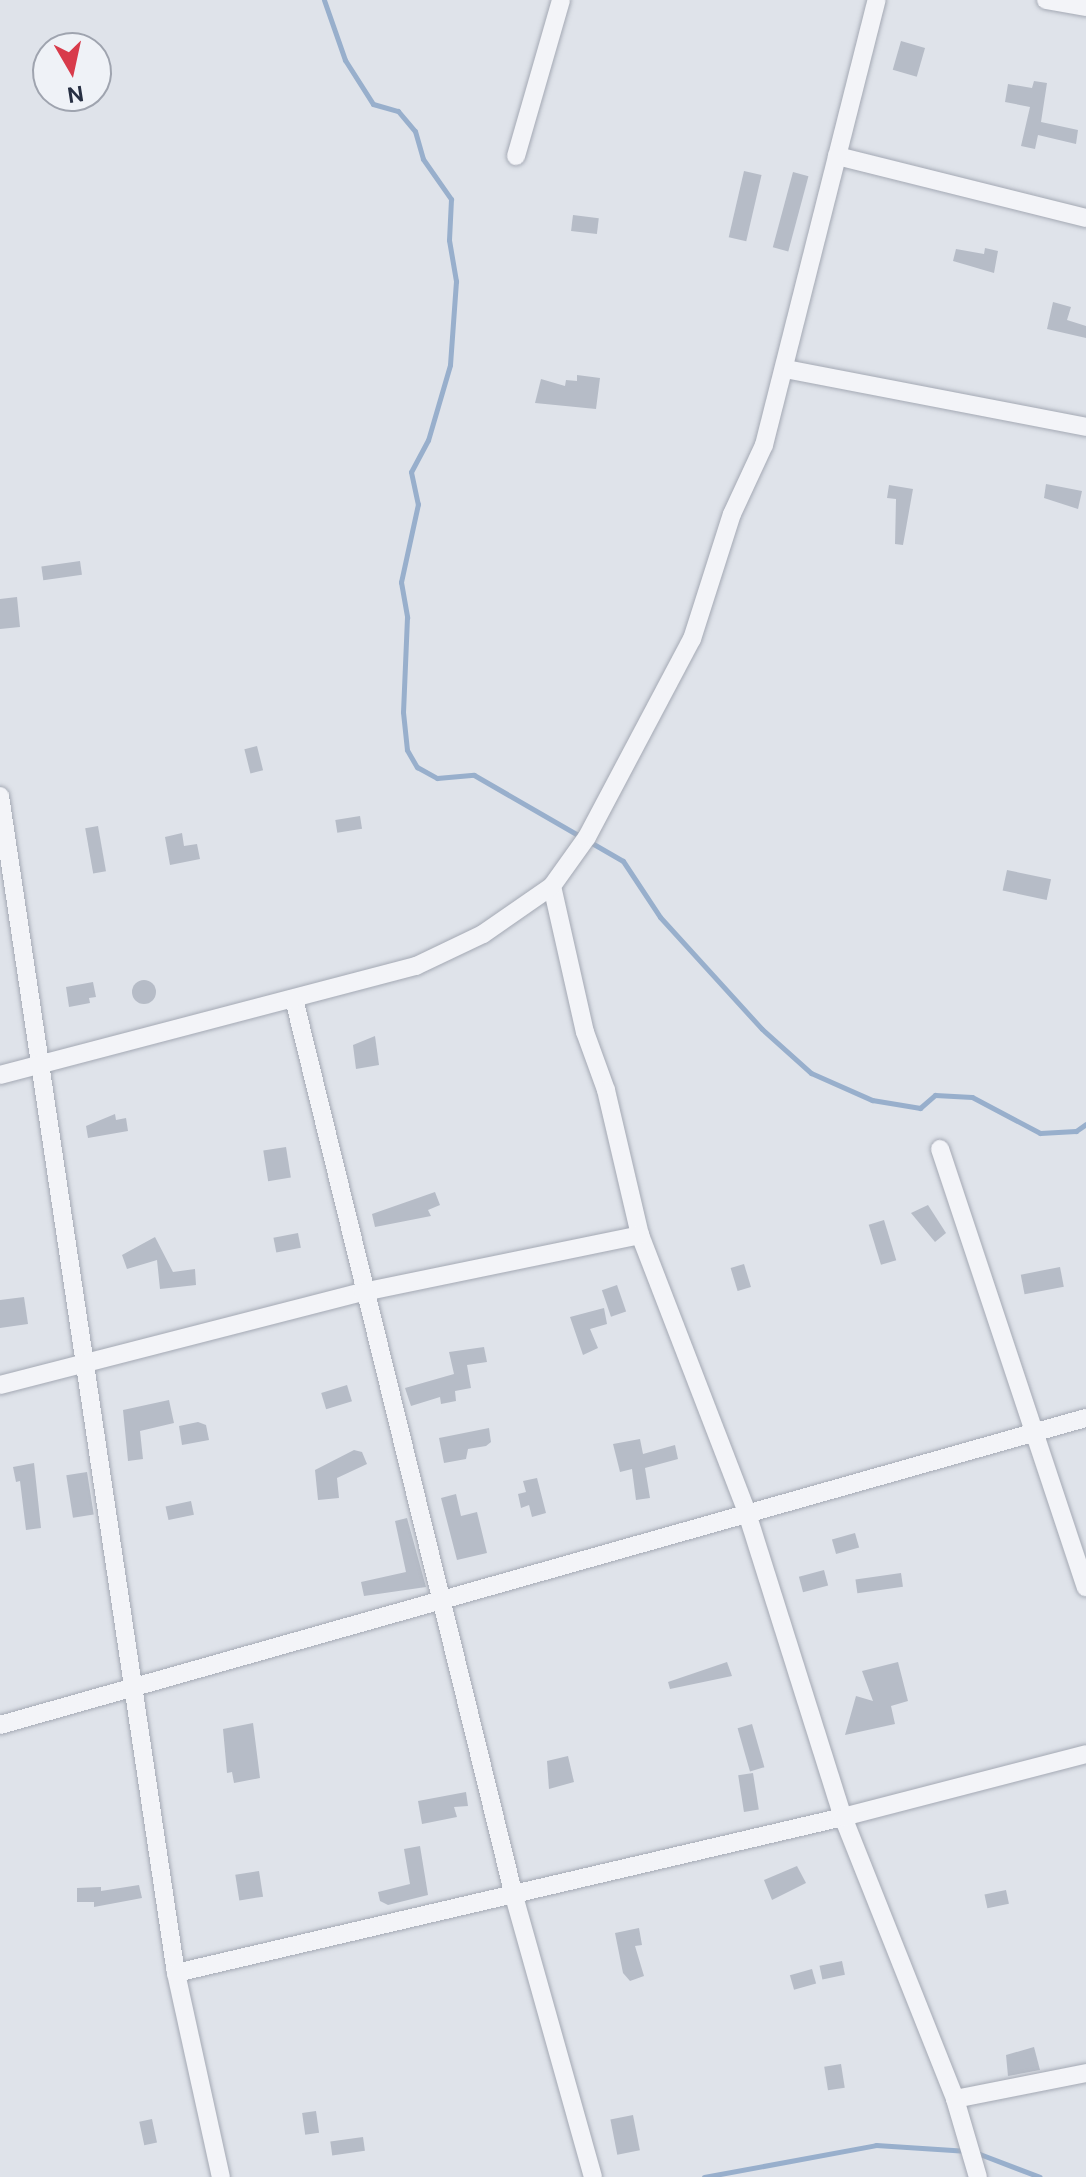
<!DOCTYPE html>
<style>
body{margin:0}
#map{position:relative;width:1086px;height:2177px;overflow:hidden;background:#dfe3ea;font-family:"DM Sans",sans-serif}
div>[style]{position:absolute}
.stream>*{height:5px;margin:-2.5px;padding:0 2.5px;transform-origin:2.5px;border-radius:2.5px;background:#98afcc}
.building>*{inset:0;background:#b6bcc7;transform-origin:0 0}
.round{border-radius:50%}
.roads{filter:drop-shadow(0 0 2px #a4a9b4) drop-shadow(0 0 2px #a4a9b4)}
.minor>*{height:18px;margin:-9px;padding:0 9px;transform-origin:9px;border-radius:9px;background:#f3f4f8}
span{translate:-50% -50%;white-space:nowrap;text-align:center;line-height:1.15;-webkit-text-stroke:7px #eff2f7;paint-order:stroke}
.north{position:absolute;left:32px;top:32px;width:80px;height:80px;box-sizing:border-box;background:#eff2f7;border:2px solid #9fa4af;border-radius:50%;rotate:171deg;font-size:22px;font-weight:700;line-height:32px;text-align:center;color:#272f42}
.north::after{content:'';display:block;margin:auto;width:28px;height:36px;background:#d83b4b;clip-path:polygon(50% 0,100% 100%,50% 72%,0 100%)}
</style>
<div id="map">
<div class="stream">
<i style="left:324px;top:0;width:64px;rotate:70.7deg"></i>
<i style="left:345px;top:60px;width:52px;rotate:57.5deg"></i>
<i style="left:373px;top:104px;width:26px;rotate:16deg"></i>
<i style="left:398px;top:111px;width:26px;rotate:50deg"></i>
<i style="left:415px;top:131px;width:29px;rotate:74deg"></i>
<i style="left:423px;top:159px;width:49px;rotate:55deg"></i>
<i style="left:451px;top:199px;width:41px;rotate:92.8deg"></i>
<i style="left:449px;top:240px;width:42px;rotate:80.3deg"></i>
<i style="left:456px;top:281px;width:84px;rotate:94.1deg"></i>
<i style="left:450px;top:365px;width:78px;rotate:106.3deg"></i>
<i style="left:428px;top:440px;width:36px;rotate:118deg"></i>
<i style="left:411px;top:472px;width:33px;rotate:78deg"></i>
<i style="left:418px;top:504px;width:80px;rotate:102.3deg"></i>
<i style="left:401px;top:582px;width:36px;rotate:80deg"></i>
<i style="left:407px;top:617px;width:95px;rotate:92.4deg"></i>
<i style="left:403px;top:712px;width:38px;rotate:84deg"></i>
<i style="left:407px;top:750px;width:20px;rotate:60deg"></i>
<i style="left:417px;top:767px;width:23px;rotate:29deg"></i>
<i style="left:437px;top:778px;width:37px;rotate:-5deg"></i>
<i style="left:474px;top:775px;width:172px;rotate:30deg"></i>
<i style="left:623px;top:861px;width:67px;rotate:56.5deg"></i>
<i style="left:660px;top:917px;width:151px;rotate:47.7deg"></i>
<i style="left:762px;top:1029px;width:66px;rotate:41.9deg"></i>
<i style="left:811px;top:1073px;width:67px;rotate:23.9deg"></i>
<i style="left:872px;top:1100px;width:49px;rotate:9.5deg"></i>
<i style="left:920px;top:1108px;width:20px;rotate:-41deg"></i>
<i style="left:935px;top:1095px;width:37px;rotate:3deg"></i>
<i style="left:972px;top:1097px;width:77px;rotate:27.9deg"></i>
<i style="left:1040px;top:1133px;width:36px;rotate:-3deg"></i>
<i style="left:1076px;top:1131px;width:12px;rotate:-35deg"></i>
<i style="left:977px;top:2153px;width:67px;rotate:20.9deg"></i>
<i style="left:704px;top:2177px;width:175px;rotate:-10.5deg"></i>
<i style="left:876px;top:2145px;width:92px;rotate:3.7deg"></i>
</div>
<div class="building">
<i style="left:901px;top:41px;width:25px;height:30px;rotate:16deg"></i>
<i style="clip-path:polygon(1034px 81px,1047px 83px,1041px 122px,1078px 130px,1076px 144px,1038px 135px,1035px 149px,1021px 146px,1030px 107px,1005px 102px,1008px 84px,1032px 88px)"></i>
<i style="left:744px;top:171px;width:18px;height:68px;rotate:13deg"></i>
<i style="left:793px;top:172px;width:16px;height:78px;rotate:15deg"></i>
<i style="left:573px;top:215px;width:26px;height:16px;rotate:7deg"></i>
<i style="clip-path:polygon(985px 248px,998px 251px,994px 273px,953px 261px,956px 249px,984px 254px)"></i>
<i style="clip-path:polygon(1053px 302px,1071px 307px,1067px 320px,1086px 326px,1086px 338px,1047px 329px)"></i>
<i style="clip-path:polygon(577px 375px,600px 378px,596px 409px,535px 403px,541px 379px,565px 386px,566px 380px,577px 381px)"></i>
<i style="clip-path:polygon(1046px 484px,1082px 491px,1078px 509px,1044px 498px)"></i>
<i style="clip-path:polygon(889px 485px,913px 489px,903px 545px,895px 544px,896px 499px,887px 498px)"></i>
<i style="left:80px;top:561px;width:14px;height:39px;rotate:82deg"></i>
<i style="clip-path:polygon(17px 597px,20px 627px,0 629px,0 599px)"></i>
<i style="left:257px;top:746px;width:25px;height:13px;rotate:76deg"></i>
<i style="left:360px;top:816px;width:13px;height:25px;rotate:81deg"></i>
<i style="left:98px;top:826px;width:46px;height:13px;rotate:80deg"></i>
<i style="clip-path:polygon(182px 833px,184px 846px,197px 844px,200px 859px,170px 865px,165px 837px)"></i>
<i style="left:1007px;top:870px;width:45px;height:21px;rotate:12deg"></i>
<i class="round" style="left:132px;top:980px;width:24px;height:24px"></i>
<i style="clip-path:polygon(93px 982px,96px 997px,89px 998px,90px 1003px,69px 1007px,66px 987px)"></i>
<i style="clip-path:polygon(375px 1036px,379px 1065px,356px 1069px,353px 1045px)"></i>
<i style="clip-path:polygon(115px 1114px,116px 1120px,126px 1118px,128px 1131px,88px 1138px,86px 1126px)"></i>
<i style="left:286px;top:1147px;width:31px;height:23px;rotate:81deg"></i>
<i style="clip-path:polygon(435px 1192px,440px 1205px,428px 1210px,431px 1216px,375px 1227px,372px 1214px)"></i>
<i style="clip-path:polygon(928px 1205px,946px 1233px,935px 1242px,911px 1213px)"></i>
<i style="left:884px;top:1220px;width:42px;height:16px;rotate:73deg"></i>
<i style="left:298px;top:1233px;width:15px;height:25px;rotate:79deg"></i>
<i style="clip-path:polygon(155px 1237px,173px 1272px,195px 1269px,196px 1285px,160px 1289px,157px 1260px,127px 1269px,122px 1255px)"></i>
<i style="left:744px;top:1264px;width:24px;height:14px;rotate:73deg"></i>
<i style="left:1060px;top:1267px;width:20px;height:40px;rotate:79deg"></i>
<i style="left:617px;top:1285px;width:28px;height:16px;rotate:71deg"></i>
<i style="clip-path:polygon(24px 1297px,28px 1324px,0 1328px,0 1300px)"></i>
<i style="clip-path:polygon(604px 1308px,607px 1324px,590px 1329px,598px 1348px,583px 1355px,570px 1317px)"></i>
<i style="clip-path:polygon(484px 1347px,487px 1362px,467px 1365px,471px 1388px,455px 1391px,456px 1401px,441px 1404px,440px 1397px,411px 1406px,405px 1388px,454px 1374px,449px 1352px)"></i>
<i style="left:347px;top:1385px;width:17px;height:27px;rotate:73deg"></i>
<i style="clip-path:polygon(169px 1400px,174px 1423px,140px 1431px,143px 1459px,128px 1461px,123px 1410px)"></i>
<i style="clip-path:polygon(198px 1422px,206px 1425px,209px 1440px,182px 1445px,179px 1426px)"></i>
<i style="clip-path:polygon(489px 1428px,491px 1442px,486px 1446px,468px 1449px,466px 1459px,444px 1463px,439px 1438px)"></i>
<i style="clip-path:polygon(640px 1439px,643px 1454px,675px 1445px,678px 1459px,645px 1468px,650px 1498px,636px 1500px,632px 1469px,620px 1472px,613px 1444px)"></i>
<i style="clip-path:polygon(354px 1450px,362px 1452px,367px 1464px,337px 1478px,339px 1498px,318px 1500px,315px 1470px)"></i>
<i style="clip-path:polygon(34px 1463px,41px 1528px,26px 1530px,20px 1481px,16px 1482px,13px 1467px)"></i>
<i style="left:87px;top:1472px;width:43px;height:21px;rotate:81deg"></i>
<i style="clip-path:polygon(537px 1478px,546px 1513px,532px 1517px,529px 1505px,521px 1508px,518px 1494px,526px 1492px,523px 1481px)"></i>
<i style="clip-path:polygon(456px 1494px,461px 1516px,477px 1512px,487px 1553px,457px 1560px,441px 1498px)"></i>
<i style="left:191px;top:1501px;width:14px;height:26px;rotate:78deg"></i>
<i style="clip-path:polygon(407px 1518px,426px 1587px,364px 1596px,361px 1582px,406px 1572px,395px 1521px)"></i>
<i style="left:855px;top:1533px;width:15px;height:24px;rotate:74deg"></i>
<i style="left:824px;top:1570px;width:16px;height:26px;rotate:75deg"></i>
<i style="left:901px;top:1573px;width:14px;height:46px;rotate:82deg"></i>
<i style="clip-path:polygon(727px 1662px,732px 1676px,670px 1689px,668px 1682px)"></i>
<i style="clip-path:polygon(898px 1662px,908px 1701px,891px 1706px,895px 1724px,845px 1735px,856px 1696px,873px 1701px,862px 1671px)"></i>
<i style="clip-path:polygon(253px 1723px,260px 1778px,234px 1783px,232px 1772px,227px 1773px,223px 1729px)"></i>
<i style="left:752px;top:1724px;width:45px;height:15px;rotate:74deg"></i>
<i style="clip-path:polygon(568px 1756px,574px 1782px,549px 1789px,547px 1761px)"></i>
<i style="left:753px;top:1773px;width:37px;height:15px;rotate:81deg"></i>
<i style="clip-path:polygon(466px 1792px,468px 1806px,454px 1807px,457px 1817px,422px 1824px,418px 1801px)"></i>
<i style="clip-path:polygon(420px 1846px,428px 1895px,388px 1905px,380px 1901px,378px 1892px,410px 1884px,404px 1849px)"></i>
<i style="clip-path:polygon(797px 1866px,806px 1883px,772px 1900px,764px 1880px)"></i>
<i style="left:259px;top:1871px;width:26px;height:24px;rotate:81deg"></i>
<i style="clip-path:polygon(139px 1885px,142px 1898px,94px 1907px,94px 1902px,77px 1902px,77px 1888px,101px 1887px,101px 1891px)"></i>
<i style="left:1006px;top:1890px;width:14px;height:22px;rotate:78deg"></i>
<i style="clip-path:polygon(639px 1928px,642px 1945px,635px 1946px,644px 1976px,630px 1981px,623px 1973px,615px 1933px)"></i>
<i style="left:842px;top:1961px;width:14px;height:23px;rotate:78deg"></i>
<i style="left:812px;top:1969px;width:15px;height:23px;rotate:74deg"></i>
<i style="clip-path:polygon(1034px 2047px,1040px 2070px,1008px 2076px,1006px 2055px)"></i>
<i style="left:841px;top:2064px;width:24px;height:17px;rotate:81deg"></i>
<i style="left:316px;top:2111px;width:22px;height:14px;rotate:82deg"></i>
<i style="left:633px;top:2115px;width:36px;height:23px;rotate:79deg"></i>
<i style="left:152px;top:2119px;width:24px;height:13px;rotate:78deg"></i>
<i style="left:363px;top:2137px;width:14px;height:33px;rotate:82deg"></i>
</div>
<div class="roads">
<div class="minor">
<i style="left:1046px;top:0;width:41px;rotate:9.9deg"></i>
<i style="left:516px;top:156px;width:162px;rotate:-73.9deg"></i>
<i style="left:837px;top:156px;width:257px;rotate:14deg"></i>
<i style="left:786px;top:369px;width:306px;rotate:10.9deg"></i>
<i style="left:0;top:796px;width:1190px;rotate:81.5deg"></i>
<i style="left:176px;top:1973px;width:209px;rotate:77.6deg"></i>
<i style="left:552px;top:886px;width:150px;rotate:77.3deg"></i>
<i style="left:585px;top:1032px;width:62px;rotate:70.1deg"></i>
<i style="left:606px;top:1090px;width:149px;rotate:76.8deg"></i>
<i style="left:640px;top:1235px;width:295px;rotate:68.9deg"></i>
<i style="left:746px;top:1510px;width:322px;rotate:72.5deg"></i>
<i style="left:843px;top:1817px;width:303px;rotate:68.3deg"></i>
<i style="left:955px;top:2099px;width:81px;rotate:73.6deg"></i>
<i style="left:294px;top:999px;width:924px;rotate:76.22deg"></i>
<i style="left:514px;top:1896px;width:292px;rotate:74.3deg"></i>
<i style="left:0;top:1075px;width:430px;rotate:-14.7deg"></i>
<i style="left:416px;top:966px;width:74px;rotate:-25.5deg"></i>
<i style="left:483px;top:934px;width:84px;rotate:-34.8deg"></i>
<i style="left:552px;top:886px;width:60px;rotate:-54.5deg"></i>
<i style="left:587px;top:837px;width:224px;rotate:-62.1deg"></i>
<i style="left:692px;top:639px;width:131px;rotate:-72.3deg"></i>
<i style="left:732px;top:514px;width:76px;rotate:-65.1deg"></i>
<i style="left:764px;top:445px;width:459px;rotate:-75.8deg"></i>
<i style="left:940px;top:1149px;width:462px;rotate:71.6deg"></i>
<i style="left:0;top:1385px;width:375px;rotate:-14.4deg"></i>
<i style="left:363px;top:1292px;width:283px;rotate:-11.6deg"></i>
<i style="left:0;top:1725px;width:1129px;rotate:-15.79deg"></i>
<i style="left:176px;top:1973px;width:685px;rotate:-13.16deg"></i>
<i style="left:843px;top:1817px;width:251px;rotate:-14.5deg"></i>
<i style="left:955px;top:2099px;width:134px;rotate:-11.2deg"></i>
</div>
</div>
<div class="north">N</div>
</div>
